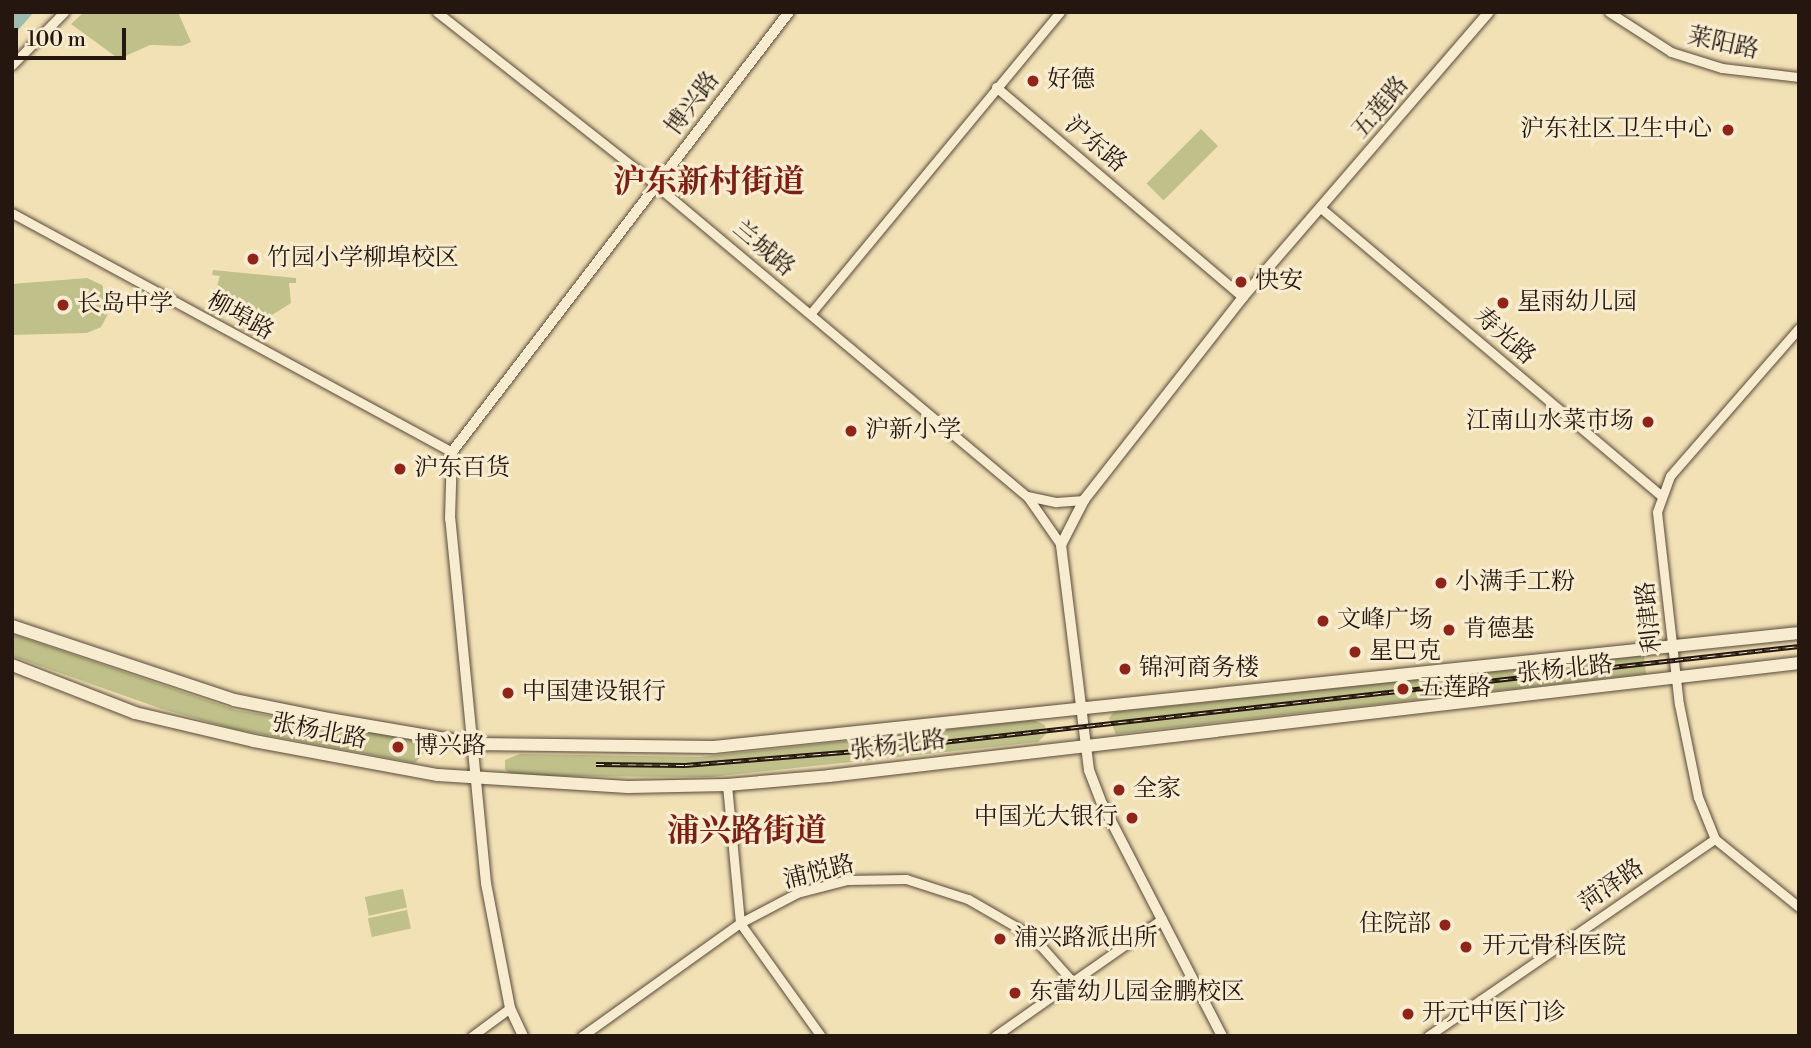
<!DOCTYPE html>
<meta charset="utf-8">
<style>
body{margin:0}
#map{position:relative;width:1811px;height:1048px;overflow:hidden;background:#f3e1b6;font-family:"Libre Bodoni","Noto Serif SC",serif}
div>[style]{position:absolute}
.green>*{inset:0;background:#c0c18a;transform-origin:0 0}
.water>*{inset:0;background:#9cbcb2}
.roads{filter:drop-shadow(0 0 2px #584a3a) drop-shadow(0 0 2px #584a3a)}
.minor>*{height:9px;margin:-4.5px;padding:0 4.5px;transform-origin:4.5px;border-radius:4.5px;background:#f7ecd0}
.tertiary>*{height:10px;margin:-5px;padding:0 5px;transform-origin:5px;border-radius:5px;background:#f7ecd0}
.secondary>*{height:12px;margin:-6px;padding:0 6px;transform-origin:6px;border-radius:6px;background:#f7ecd0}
.rail>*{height:5px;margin-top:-2.5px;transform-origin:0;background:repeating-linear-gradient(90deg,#f7ecd0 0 8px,#251710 0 16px);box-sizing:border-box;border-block:2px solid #251710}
.dots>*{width:19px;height:19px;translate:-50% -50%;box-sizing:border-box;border:4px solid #f7ecd0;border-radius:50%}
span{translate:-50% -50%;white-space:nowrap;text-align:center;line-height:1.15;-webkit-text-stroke:6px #f7ecd0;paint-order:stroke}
.street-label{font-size:24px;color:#251710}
.poi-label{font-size:24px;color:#251710}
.left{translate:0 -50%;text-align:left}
.right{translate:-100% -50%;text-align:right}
.district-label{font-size:32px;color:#7a1f14;font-weight:700}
.frame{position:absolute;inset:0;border:14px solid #251710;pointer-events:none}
.scale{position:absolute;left:14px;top:28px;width:112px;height:32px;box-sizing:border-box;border:4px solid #251710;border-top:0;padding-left:9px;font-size:21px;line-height:24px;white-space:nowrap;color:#251710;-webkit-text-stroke:5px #f7ecd0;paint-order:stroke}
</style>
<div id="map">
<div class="green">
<i style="clip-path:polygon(84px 12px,178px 12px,191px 42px,182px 46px,150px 45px,119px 59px,71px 24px)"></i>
<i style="left:1201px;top:129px;width:24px;height:77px;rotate:45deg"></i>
<i style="clip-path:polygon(213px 270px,296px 278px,296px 283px,289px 283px,291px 303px,272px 315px,225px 309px,214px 296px,220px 276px,212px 275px)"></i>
<i style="clip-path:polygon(87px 278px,102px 285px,109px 299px,107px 316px,101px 327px,87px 333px,12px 335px,12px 284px)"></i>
<i style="clip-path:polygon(12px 634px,236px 710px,413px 739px,426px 751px,415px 763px,234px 729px,162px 709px,12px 656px)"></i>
<i style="clip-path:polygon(1644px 655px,1646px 674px,1116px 734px,1109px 718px,1114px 712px)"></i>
<i style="clip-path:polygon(1034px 720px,1045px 725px,1046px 734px,1038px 742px,711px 777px,513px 776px,505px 769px,505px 760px,520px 754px,700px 757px)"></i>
<i style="left:403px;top:889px;width:19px;height:39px;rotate:78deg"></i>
<i style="left:407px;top:910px;width:19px;height:40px;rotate:78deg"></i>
</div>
<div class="water">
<i style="clip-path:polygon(12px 12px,34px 12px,12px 37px)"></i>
</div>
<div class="roads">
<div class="minor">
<i style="left:437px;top:12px;width:280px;rotate:38.3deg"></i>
<i style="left:657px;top:186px;width:483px;rotate:40deg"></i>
<i style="left:1027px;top:496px;width:60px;rotate:55.2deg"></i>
<i style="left:1609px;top:12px;width:74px;rotate:32.8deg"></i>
<i style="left:1671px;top:52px;width:53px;rotate:17.4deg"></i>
<i style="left:1722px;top:68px;width:78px;rotate:6.7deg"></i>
<i style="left:12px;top:65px;width:74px;rotate:-45.5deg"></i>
<i style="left:996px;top:87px;width:324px;rotate:40.4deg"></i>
<i style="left:1322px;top:209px;width:444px;rotate:40.2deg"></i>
<i style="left:12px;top:213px;width:501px;rotate:28.51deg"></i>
<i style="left:811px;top:313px;width:391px;rotate:-50.4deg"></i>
<i style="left:1799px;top:328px;width:196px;rotate:131.1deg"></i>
<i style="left:1670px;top:476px;width:38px;rotate:110deg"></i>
<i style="left:1657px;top:512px;width:193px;rotate:83.5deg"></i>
<i style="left:1679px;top:704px;width:95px;rotate:78.5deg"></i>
<i style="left:1698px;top:797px;width:45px;rotate:68deg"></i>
<i style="left:1715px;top:839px;width:108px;rotate:39deg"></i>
<i style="left:1027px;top:496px;width:30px;rotate:12deg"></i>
<i style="left:1056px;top:502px;width:28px;rotate:-4deg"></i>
<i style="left:727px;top:785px;width:139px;rotate:84.6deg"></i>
<i style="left:740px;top:923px;width:139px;rotate:54.4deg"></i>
<i style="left:472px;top:1036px;width:47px;rotate:-36.4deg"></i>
<i style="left:582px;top:1036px;width:194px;rotate:-35.6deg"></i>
<i style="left:740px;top:923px;width:64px;rotate:-27.8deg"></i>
<i style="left:797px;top:893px;width:52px;rotate:-14.6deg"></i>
<i style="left:847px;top:880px;width:59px;rotate:-1deg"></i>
<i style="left:906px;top:879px;width:65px;rotate:17.9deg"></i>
<i style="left:968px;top:899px;width:74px;rotate:30deg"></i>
<i style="left:1032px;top:936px;width:60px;rotate:48.4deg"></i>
<i style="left:995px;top:1036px;width:204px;rotate:-35deg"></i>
<i style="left:1428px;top:1036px;width:348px;rotate:-34.5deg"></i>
</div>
<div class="tertiary">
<i style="left:523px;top:1036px;width:31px;rotate:-115deg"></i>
<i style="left:510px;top:1008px;width:127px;rotate:-100.9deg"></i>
<i style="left:486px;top:883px;width:366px;rotate:-95.6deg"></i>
<i style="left:450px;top:519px;width:67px;rotate:-88.3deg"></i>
<i style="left:452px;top:452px;width:554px;rotate:-52.55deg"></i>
<i style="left:1222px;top:1036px;width:261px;rotate:-117.3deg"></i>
<i style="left:1102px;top:804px;width:36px;rotate:-111deg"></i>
<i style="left:1089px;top:770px;width:227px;rotate:-97.1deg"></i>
<i style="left:1061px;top:545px;width:51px;rotate:-62.9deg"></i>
<i style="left:1084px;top:500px;width:258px;rotate:-51.9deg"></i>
<i style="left:1243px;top:297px;width:376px;rotate:-49.2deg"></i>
</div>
<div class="secondary">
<i style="left:12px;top:626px;width:234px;rotate:18.4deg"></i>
<i style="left:234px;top:700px;width:91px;rotate:11.4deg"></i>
<i style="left:323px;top:718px;width:154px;rotate:9.7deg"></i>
<i style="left:475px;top:744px;width:239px;rotate:0.7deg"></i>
<i style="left:714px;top:747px;width:1091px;rotate:-6deg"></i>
<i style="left:12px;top:665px;width:132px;rotate:21.3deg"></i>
<i style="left:135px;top:713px;width:122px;rotate:13.2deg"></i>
<i style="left:254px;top:741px;width:187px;rotate:10.5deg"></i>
<i style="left:438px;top:775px;width:190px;rotate:3.6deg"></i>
<i style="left:628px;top:787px;width:99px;rotate:-1.2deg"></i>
<i style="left:727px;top:785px;width:102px;rotate:-5deg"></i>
<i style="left:829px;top:776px;width:977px;rotate:-6.64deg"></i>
</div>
</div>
<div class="rail">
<i style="left:596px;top:764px;width:89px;rotate:0.6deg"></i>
<i style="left:685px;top:765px;width:196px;rotate:-4.7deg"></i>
<i style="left:880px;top:749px;width:925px;rotate:-6.39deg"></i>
</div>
<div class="dots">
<i style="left:1033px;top:81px;background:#8f2418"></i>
<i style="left:1728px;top:130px;background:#8f2418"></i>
<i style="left:253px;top:259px;background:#8f2418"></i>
<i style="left:1241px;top:282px;background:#8f2418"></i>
<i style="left:1503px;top:303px;background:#8f2418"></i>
<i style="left:63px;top:305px;background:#8f2418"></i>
<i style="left:1648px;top:422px;background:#8f2418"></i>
<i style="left:851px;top:431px;background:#8f2418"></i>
<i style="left:400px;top:469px;background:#8f2418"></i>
<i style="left:1441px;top:583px;background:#8f2418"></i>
<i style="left:1323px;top:621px;background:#8f2418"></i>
<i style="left:1449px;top:630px;background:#8f2418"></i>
<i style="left:1355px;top:652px;background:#8f2418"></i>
<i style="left:1125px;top:669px;background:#8f2418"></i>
<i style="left:1403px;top:689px;background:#8f2418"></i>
<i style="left:508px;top:693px;background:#8f2418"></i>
<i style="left:398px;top:747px;background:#8f2418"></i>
<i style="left:1119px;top:790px;background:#8f2418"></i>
<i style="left:1132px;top:818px;background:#8f2418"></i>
<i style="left:1445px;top:925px;background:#8f2418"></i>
<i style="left:1000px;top:939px;background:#8f2418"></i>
<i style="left:1466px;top:947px;background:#8f2418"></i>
<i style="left:1015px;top:993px;background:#8f2418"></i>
<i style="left:1408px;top:1014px;background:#8f2418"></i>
</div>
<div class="street-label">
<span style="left:1723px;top:44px;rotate:12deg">莱阳路</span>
<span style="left:693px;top:104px;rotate:-53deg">博兴路</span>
<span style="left:1381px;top:108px;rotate:-50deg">五莲路</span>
<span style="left:1095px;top:145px;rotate:40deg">沪东路</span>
<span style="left:763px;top:249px;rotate:40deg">兰城路</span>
<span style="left:240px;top:317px;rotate:29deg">柳埠路</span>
<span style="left:1504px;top:337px;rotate:41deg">寿光路</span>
<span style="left:1650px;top:617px;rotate:-96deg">利津路</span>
<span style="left:1565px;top:670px;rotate:-6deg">张杨北路</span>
<span style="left:319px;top:732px;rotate:11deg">张杨北路</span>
<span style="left:898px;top:746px;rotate:-7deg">张杨北路</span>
<span style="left:819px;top:873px;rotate:-14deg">浦悦路</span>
<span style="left:1612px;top:886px;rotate:-35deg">菏泽路</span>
</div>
<div class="poi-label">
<span class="left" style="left:1047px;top:81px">好德</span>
<span class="right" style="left:1712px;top:130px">沪东社区卫生中心</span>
<span class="left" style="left:267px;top:259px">竹园小学柳埠校区</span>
<span class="left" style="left:1255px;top:282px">快安</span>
<span class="left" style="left:1517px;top:303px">星雨幼儿园</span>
<span class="left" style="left:77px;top:305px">长岛中学</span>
<span class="right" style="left:1634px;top:422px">江南山水菜市场</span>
<span class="left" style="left:865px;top:431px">沪新小学</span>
<span class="left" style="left:414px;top:469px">沪东百货</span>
<span class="left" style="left:1455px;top:583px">小满手工粉</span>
<span class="left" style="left:1337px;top:621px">文峰广场</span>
<span class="left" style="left:1463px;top:630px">肯德基</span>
<span class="left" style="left:1369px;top:652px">星巴克</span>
<span class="left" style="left:1139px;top:669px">锦河商务楼</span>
<span class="left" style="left:1419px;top:689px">五莲路</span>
<span class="left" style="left:522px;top:693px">中国建设银行</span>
<span class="left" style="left:414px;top:747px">博兴路</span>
<span class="left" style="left:1133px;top:790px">全家</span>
<span class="right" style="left:1118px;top:818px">中国光大银行</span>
<span class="right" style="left:1431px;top:925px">住院部</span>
<span class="left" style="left:1014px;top:939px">浦兴路派出所</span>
<span class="left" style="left:1482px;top:947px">开元骨科医院</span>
<span class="left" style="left:1029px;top:993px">东蕾幼儿园金鹏校区</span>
<span class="left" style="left:1422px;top:1014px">开元中医门诊</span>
</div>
<div class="district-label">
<span style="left:709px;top:182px">沪东新村街道</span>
<span style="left:747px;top:831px">浦兴路街道</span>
</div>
<div class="frame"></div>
<div class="scale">100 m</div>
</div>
